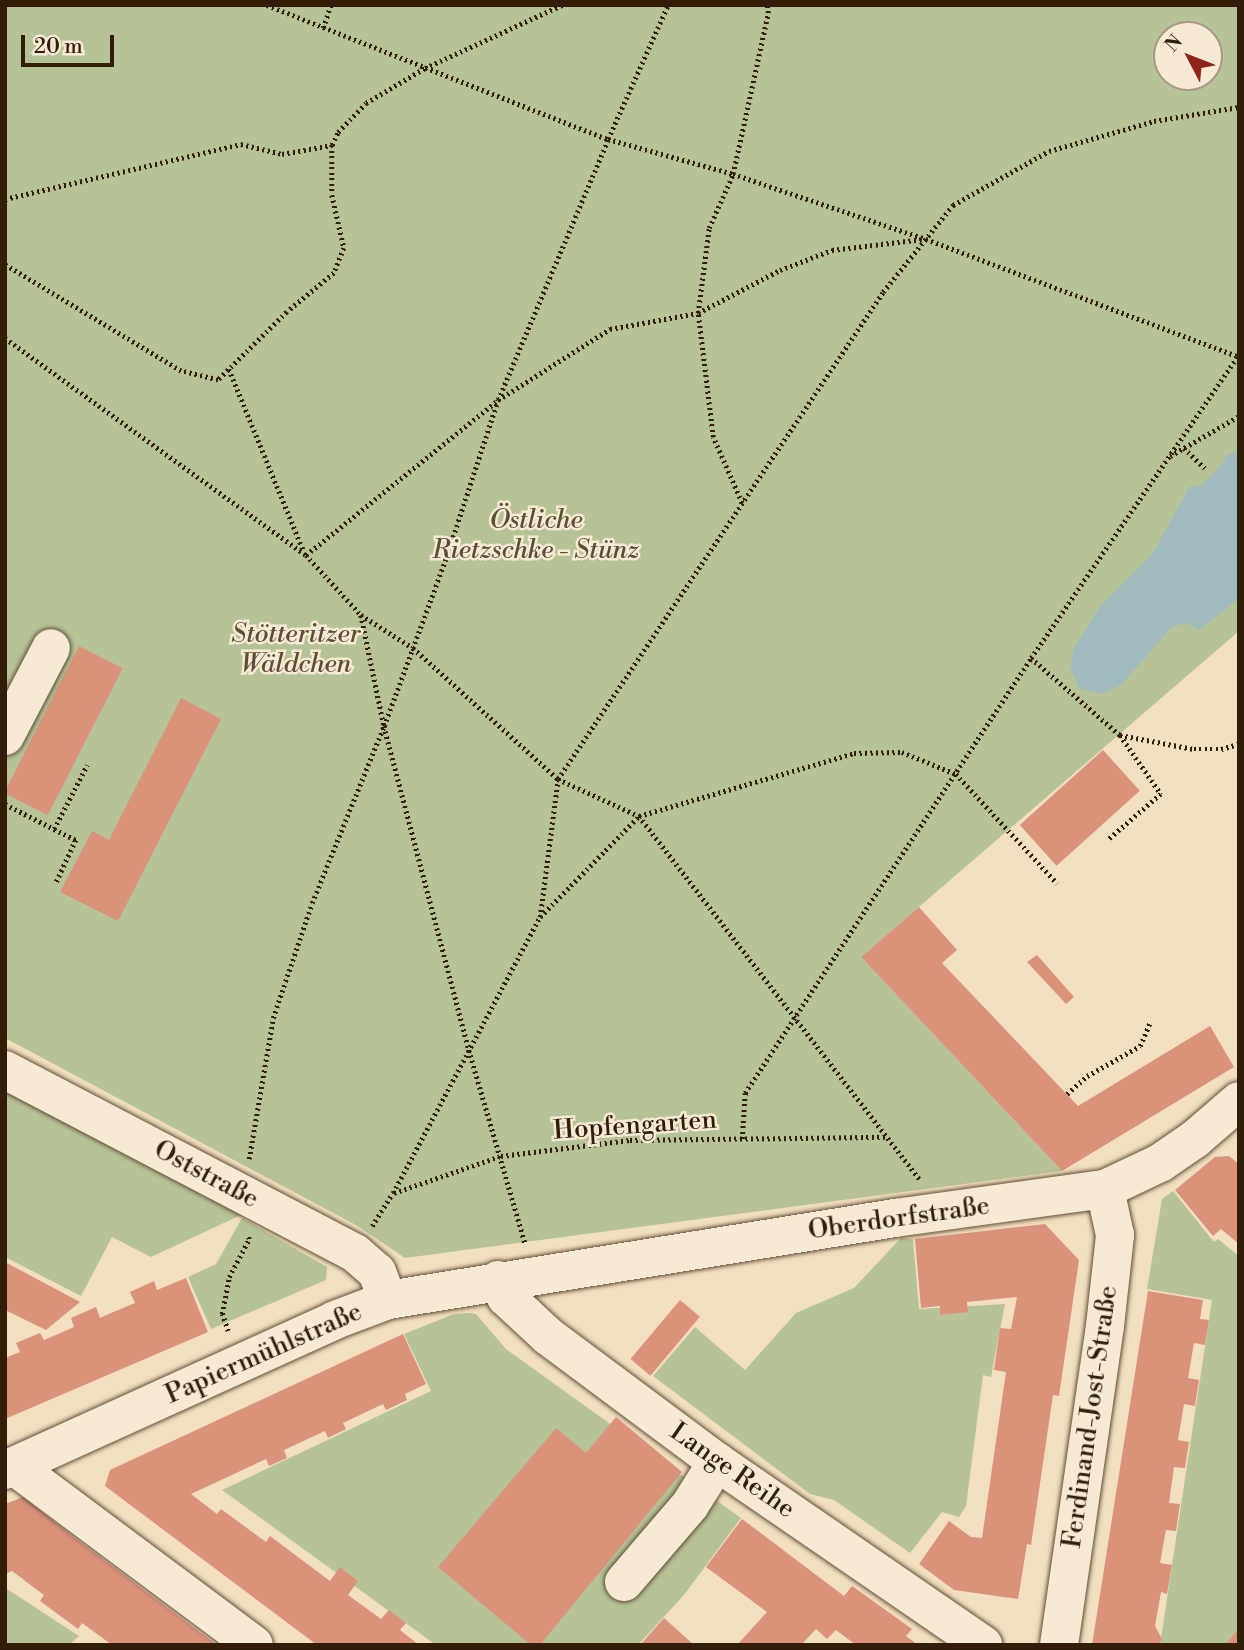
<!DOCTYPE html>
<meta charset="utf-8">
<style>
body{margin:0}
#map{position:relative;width:1244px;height:1650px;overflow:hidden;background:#f2dfbf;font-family:"Libre Bodoni",serif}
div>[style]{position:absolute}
.green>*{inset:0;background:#b6c396}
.water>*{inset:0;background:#a0babd}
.building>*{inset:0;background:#da927b;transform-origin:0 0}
.path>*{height:4.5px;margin-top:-2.25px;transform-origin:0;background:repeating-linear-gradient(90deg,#321d08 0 2px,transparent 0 5.5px)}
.roads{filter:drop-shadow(0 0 2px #624e36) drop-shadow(0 0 2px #624e36)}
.minor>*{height:38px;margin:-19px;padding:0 19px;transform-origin:19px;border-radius:19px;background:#f7ead5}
span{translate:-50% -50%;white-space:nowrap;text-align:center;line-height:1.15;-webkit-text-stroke:5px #f7ead5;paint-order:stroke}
.park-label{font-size:26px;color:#5a4f33;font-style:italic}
.street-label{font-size:26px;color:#321d08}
.frame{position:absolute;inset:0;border:7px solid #321d08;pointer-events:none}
.north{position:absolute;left:1153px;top:21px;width:70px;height:70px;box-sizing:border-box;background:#f7ead5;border:2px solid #a89883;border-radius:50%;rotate:312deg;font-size:19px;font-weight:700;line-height:28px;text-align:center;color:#321d08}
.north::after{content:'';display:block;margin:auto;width:24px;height:32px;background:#8f2418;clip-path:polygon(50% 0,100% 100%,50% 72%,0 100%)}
.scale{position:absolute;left:21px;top:35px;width:93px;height:32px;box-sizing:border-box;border:4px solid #321d08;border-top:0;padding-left:9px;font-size:21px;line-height:24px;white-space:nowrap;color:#321d08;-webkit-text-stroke:5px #f7ead5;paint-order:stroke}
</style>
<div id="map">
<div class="green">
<i style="clip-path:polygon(evenodd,5px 5px,1239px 5px,1239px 631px,861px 957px,1062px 1171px,405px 1258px,356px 1225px,5px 1038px,5px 5px,1167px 35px,1209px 35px,1209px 77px,1167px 77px,1167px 35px)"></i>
<i style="clip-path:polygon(5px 1087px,134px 1156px,241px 1215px,151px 1257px,112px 1237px,81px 1296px,5px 1257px)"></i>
<i style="clip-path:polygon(1173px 1191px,1214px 1242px,1218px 1239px,1239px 1256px,1239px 1628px,1225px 1645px,1160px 1645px,1212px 1300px,1147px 1289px,1162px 1199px)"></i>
<i style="clip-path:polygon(242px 1218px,327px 1267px,326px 1280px,211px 1329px,188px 1277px,216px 1264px)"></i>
<i style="clip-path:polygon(901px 1238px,913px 1239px,919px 1309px,1005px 1304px,991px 1377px,983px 1375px,966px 1506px,959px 1517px,942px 1512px,910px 1553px,834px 1500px,810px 1494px,653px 1376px,695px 1327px,745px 1370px,796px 1313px,854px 1288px)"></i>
<i style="clip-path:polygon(470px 1313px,476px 1314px,506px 1349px,741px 1518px,684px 1595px,638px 1645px,436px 1645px,222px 1490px,431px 1391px,404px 1334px,454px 1314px)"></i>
<i style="clip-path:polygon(5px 1589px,7px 1589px,79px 1636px,69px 1645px,5px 1645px)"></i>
</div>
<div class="water">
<i style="clip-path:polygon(1239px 451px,1239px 599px,1199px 630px,1186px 623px,1172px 627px,1121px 685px,1101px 694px,1079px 688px,1070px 667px,1074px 648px,1101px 605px,1153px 553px,1190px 486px,1200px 487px,1224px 462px,1226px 455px)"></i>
</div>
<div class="building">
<i style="left:79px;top:646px;width:49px;height:165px;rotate:27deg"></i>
<i style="clip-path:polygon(181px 698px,221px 719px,118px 921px,60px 892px,92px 831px,109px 840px)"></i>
<i style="left:1103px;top:750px;width:55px;height:112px;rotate:48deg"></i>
<i style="clip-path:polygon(919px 907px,957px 950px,942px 963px,1078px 1106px,1210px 1026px,1234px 1067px,1062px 1171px,861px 957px)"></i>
<i style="clip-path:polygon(1037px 955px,1074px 997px,1066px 1004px,1027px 962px)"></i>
<i style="clip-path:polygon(1229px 1156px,1239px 1164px,1239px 1244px,1221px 1229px,1213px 1236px,1175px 1190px,1215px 1157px)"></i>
<i style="clip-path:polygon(1045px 1224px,1079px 1260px,1059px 1396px,1053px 1395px,1031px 1545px,1027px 1544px,1018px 1599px,954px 1590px,919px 1564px,949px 1521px,971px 1537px,982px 1538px,1006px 1372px,994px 1370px,1000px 1328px,1011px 1329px,1017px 1297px,967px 1302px,968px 1312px,940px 1315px,940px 1306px,921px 1308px,915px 1239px)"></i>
<i style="clip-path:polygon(5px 1262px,80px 1302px,46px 1330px,5px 1310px)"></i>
<i style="clip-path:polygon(186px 1278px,208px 1332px,5px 1419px,5px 1358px,20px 1352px,16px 1343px,40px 1333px,44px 1340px,58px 1334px,74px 1327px,71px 1318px,96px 1307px,100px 1318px,111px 1313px,135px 1303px,130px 1292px,154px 1281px,157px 1290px)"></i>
<i style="clip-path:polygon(1148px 1291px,1203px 1300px,1200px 1319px,1209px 1320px,1205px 1345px,1194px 1343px,1188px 1378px,1199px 1380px,1195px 1406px,1184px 1404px,1178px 1440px,1189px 1442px,1185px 1468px,1174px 1467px,1169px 1503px,1180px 1504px,1176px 1531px,1166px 1530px,1160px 1563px,1172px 1565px,1167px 1594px,1161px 1592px,1155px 1626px,1162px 1639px,1159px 1645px,1092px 1645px)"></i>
<i style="left:680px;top:1300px;width:26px;height:77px;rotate:40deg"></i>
<i style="clip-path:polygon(403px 1334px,426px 1384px,405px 1394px,407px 1400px,386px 1410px,383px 1404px,343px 1423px,346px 1429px,328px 1438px,325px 1431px,284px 1450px,287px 1458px,269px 1466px,266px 1459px,191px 1494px,217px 1514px,221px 1509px,266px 1542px,270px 1536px,330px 1581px,340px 1567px,358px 1581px,348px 1595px,381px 1619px,389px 1610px,406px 1623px,400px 1630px,419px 1645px,317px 1645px,105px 1486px,110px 1470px)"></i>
<i style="clip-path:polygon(616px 1417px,682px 1472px,540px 1645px,531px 1645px,438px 1567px,556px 1428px,586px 1453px)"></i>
<i style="clip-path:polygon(23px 1497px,76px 1539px,217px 1645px,112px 1645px,82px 1623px,78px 1629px,40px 1601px,44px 1595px,12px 1571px,5px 1574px,5px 1504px)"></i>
<i style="clip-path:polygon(742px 1519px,844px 1596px,852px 1586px,912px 1629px,906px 1636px,918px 1645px,856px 1645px,836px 1630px,827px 1639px,816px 1629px,801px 1645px,737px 1645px,767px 1612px,706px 1567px)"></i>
<i style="clip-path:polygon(664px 1618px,694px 1645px,640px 1645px)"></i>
<i style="clip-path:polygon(1239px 1628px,1239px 1645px,1225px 1645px)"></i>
</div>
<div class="path">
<i style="left:267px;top:5px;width:366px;rotate:21.5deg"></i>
<i style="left:608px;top:139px;width:130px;rotate:15.6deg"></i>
<i style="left:733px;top:174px;width:204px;rotate:18.6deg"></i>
<i style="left:926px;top:239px;width:332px;rotate:20.6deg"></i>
<i style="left:1237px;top:356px;width:5px;rotate:-68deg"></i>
<i style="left:323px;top:28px;width:24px;rotate:-71deg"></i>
<i style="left:332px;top:145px;width:14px;rotate:-65deg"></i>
<i style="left:338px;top:132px;width:40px;rotate:-46deg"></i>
<i style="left:366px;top:103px;width:69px;rotate:-30.7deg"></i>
<i style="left:425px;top:68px;width:151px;rotate:-24.7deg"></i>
<i style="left:5px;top:199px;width:242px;rotate:-13.1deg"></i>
<i style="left:241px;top:144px;width:42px;rotate:13.7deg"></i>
<i style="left:282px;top:154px;width:51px;rotate:-10.2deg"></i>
<i style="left:332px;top:145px;width:50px;rotate:90deg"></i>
<i style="left:332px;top:195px;width:54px;rotate:77.2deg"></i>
<i style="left:344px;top:248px;width:27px;rotate:112deg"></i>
<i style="left:334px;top:273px;width:61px;rotate:140.3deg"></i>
<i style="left:287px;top:312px;width:97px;rotate:135.4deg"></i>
<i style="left:218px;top:380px;width:38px;rotate:-166deg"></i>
<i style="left:181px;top:371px;width:205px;rotate:-148.9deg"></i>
<i style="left:5px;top:338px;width:371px;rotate:35.8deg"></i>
<i style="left:306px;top:555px;width:81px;rotate:47.5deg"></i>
<i style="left:361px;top:615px;width:62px;rotate:32.4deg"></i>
<i style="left:413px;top:648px;width:195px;rotate:42.1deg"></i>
<i style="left:558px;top:779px;width:89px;rotate:24.6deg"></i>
<i style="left:639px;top:816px;width:461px;rotate:52.3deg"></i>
<i style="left:229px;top:369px;width:198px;rotate:67.7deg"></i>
<i style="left:1184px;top:448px;width:29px;rotate:44deg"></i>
<i style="left:1170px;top:456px;width:80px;rotate:-30.1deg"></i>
<i style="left:742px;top:503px;width:72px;rotate:-113.7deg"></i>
<i style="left:713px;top:437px;width:125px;rotate:-96.9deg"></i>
<i style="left:698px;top:313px;width:86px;rotate:-82.6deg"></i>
<i style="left:709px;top:228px;width:59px;rotate:-66deg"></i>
<i style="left:733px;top:174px;width:165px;rotate:-77.7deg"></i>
<i style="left:768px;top:13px;width:8px;rotate:-97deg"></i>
<i style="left:306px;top:555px;width:247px;rotate:-38.9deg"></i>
<i style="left:498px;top:400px;width:133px;rotate:-32.4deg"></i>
<i style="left:610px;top:329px;width:89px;rotate:-10.3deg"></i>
<i style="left:698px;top:313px;width:93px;rotate:-27.7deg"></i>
<i style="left:780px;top:270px;width:56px;rotate:-21deg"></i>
<i style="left:832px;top:250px;width:92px;rotate:-6.9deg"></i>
<i style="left:361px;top:615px;width:113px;rotate:78.3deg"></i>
<i style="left:384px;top:726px;width:335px;rotate:75.3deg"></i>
<i style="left:469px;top:1050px;width:201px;rotate:73.8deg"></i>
<i style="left:1031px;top:658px;width:118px;rotate:40.9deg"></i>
<i style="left:1120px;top:735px;width:72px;rotate:55.2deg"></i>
<i style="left:1161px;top:794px;width:70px;rotate:139deg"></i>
<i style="left:1120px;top:735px;width:75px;rotate:10.7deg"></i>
<i style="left:1194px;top:749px;width:27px"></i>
<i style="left:1221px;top:749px;width:19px;rotate:-16deg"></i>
<i style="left:5px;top:804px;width:80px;rotate:26.9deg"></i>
<i style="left:76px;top:840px;width:47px;rotate:114.9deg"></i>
<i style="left:54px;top:829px;width:72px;rotate:-62.7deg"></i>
<i style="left:540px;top:917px;width:139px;rotate:-82.6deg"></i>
<i style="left:558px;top:779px;width:585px;rotate:-56.28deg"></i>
<i style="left:883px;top:292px;width:112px;rotate:-51.2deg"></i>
<i style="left:953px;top:205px;width:110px;rotate:-29.4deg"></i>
<i style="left:1049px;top:151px;width:109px;rotate:-15.9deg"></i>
<i style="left:1154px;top:121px;width:86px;rotate:-9.4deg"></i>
<i style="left:1067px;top:1094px;width:27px;rotate:-42deg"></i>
<i style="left:1087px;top:1076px;width:61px;rotate:-29.5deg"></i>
<i style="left:1140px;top:1046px;width:26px;rotate:-67deg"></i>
<i style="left:742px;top:1139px;width:46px;rotate:-86.3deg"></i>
<i style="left:745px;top:1093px;width:521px;rotate:-56.68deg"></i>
<i style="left:1031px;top:658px;width:366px;rotate:-55.6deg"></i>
<i style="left:249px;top:1159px;width:143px;rotate:-80.3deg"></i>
<i style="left:273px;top:1018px;width:121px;rotate:-71.3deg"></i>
<i style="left:312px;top:903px;width:191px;rotate:-67.9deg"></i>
<i style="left:384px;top:726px;width:179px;rotate:-69.7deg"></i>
<i style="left:446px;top:558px;width:166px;rotate:-71.8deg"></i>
<i style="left:498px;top:400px;width:283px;rotate:-67.1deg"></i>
<i style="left:608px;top:139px;width:147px;rotate:-65.9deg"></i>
<i style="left:394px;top:1193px;width:113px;rotate:-19.1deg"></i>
<i style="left:501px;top:1156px;width:130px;rotate:-7.1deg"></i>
<i style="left:630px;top:1140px;width:256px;rotate:-0.7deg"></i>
<i style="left:372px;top:1226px;width:39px;rotate:-58deg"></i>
<i style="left:393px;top:1193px;width:313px;rotate:-62deg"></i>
<i style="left:540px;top:917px;width:141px;rotate:-45.6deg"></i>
<i style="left:639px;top:816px;width:224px;rotate:-16.3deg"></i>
<i style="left:854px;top:753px;width:48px;rotate:-1.2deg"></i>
<i style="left:902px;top:752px;width:58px;rotate:22.2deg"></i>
<i style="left:956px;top:774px;width:149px;rotate:47.2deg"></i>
<i style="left:228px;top:1331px;width:18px;rotate:-109deg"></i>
<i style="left:222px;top:1314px;width:38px;rotate:-79deg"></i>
<i style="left:229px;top:1277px;width:43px;rotate:-62.2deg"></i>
<i style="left:249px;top:1239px;width:4px;rotate:-104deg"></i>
</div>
<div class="roads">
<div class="minor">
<i style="left:5px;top:736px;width:99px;rotate:-62.4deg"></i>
<i style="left:5px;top:1070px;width:395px;rotate:27.6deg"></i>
<i style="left:355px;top:1253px;width:29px;rotate:41deg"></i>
<i style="left:377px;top:1272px;width:30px;rotate:69deg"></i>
<i style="left:498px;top:1280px;width:19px;rotate:65deg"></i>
<i style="left:506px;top:1297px;width:57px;rotate:42.9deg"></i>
<i style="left:548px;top:1336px;width:211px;rotate:36.7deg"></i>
<i style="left:717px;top:1462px;width:323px;rotate:34.5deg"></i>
<i style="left:14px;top:1466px;width:299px;rotate:36.7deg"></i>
<i style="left:5px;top:1470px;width:362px;rotate:-24.4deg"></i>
<i style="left:335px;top:1320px;width:57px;rotate:-20.7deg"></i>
<i style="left:388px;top:1300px;width:514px;rotate:-9.19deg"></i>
<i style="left:895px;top:1218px;width:212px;rotate:-7.9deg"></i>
<i style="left:1105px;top:1189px;width:61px;rotate:-25.3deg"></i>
<i style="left:1160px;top:1163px;width:42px;rotate:-34.4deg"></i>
<i style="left:1195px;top:1139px;width:58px;rotate:-40.8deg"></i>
<i style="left:624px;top:1582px;width:101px;rotate:-49.4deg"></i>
<i style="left:690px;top:1505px;width:51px;rotate:-57.9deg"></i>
<i style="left:1059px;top:1645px;width:322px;rotate:-81.8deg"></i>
<i style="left:1105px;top:1326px;width:92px;rotate:-83.7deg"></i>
<i style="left:1115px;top:1235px;width:47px;rotate:-102.3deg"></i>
</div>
</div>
<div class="park-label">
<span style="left:536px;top:536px">Östliche<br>Rietzschke - Stünz</span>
<span style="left:296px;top:650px">Stötteritzer<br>Wäldchen</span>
</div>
<div class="street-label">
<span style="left:635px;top:1126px;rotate:-4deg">Hopfengarten</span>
<span style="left:206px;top:1175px;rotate:28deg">Oststraße</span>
<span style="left:899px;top:1219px;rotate:-8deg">Oberdorfstraße</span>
<span style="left:264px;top:1354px;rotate:-24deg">Papiermühlstraße</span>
<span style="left:1091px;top:1417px;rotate:-82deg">Ferdinand-Jost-Straße</span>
<span style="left:732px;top:1471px;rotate:35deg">Lange Reihe</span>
</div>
<div class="frame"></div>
<div class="north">N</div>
<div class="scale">20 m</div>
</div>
